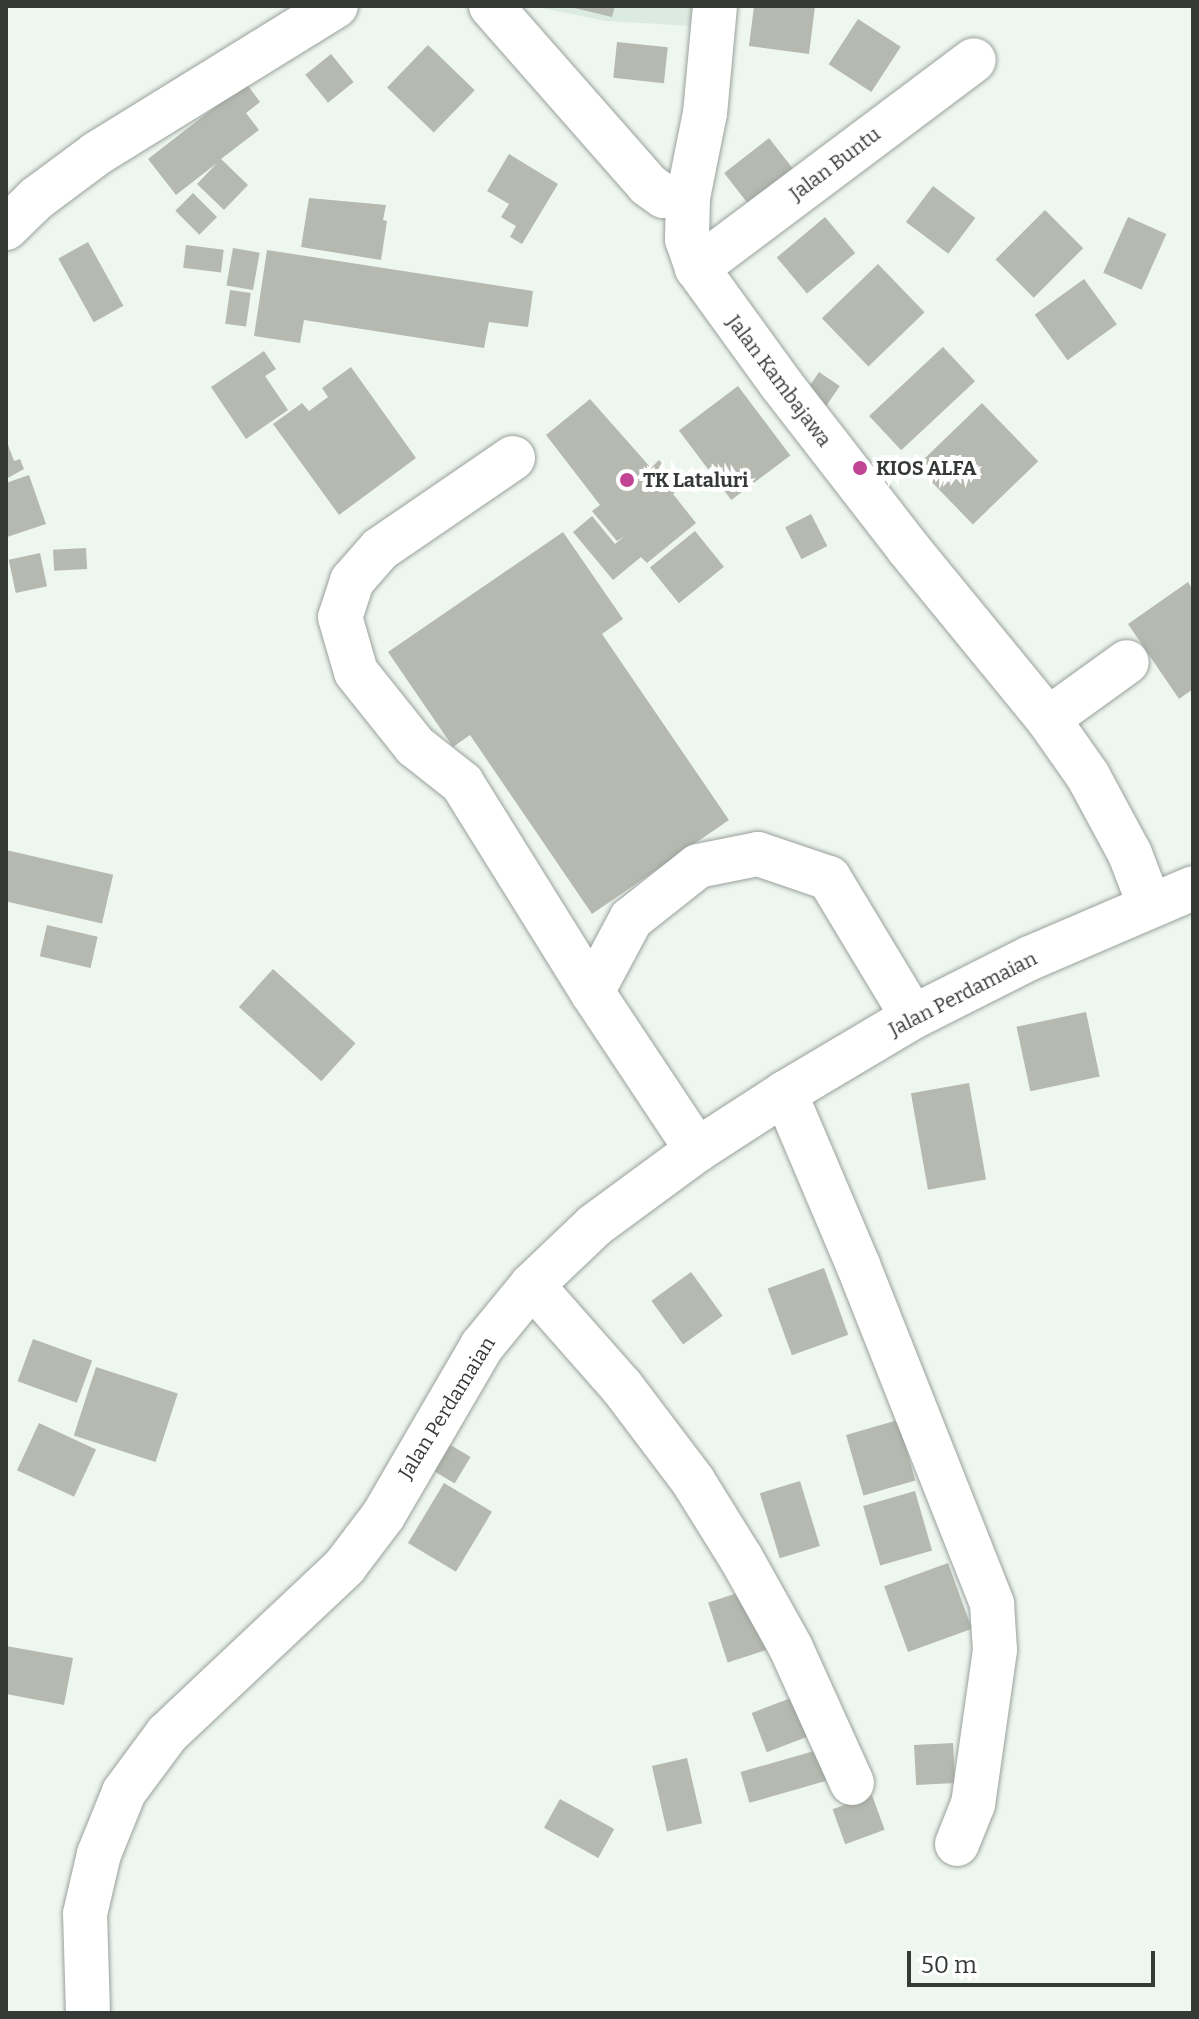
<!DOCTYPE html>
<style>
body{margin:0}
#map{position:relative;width:1199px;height:2019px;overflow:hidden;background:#eef6f0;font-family:Bitter,serif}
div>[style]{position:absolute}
.built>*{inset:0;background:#dcebe1}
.building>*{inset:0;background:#b6b9b0;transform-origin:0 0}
.roads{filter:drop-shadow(0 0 2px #9aa19c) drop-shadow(0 0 2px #9aa19c)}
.minor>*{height:44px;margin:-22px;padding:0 22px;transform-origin:22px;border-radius:22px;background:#fff}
.dots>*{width:22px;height:22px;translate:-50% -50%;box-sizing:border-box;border:4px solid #fff;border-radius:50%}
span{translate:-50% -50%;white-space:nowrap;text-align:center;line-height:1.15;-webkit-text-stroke:8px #fff;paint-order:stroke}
.street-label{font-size:20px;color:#363a37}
.poi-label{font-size:20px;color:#363a37;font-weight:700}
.left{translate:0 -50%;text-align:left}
.frame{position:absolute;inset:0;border:8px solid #363a37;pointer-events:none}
.scale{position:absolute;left:907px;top:1951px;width:248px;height:36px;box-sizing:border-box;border:4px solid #363a37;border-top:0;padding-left:10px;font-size:24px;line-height:28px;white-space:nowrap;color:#363a37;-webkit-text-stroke:6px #fff;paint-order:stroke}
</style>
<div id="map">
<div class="built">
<i style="clip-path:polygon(531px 6px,694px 6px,692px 26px,606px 21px)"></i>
</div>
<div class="building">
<i style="clip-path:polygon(566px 6px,615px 6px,612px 17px)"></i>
<i style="clip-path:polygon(754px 6px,815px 6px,809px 54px,749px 46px)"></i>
<i style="left:858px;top:19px;width:51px;height:54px;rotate:33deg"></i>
<i style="left:617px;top:42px;width:51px;height:36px;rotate:6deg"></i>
<i style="left:428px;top:45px;width:65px;height:59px;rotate:44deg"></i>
<i style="left:331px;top:54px;width:36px;height:33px;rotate:51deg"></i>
<i style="clip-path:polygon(246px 83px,260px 102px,246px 113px,259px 130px,221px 159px,248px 185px,224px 210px,197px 184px,217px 163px,176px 195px,148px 159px)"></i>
<i style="left:769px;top:138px;width:44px;height:57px;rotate:52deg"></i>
<i style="clip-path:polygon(509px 154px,558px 184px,522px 244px,510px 237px,516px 226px,501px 217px,509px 204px,487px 191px)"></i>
<i style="left:933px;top:186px;width:53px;height:45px;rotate:37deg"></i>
<i style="left:193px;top:193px;width:34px;height:25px;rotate:45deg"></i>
<i style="clip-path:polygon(309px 198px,386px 205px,383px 220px,387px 221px,381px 260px,301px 247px)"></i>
<i style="left:1045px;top:210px;width:54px;height:70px;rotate:45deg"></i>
<i style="left:825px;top:217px;width:47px;height:63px;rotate:50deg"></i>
<i style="left:1128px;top:217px;width:42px;height:61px;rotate:24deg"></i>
<i style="left:88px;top:242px;width:73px;height:34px;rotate:61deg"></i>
<i style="left:186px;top:245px;width:38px;height:23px;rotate:7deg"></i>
<i style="left:233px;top:248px;width:27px;height:38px;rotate:10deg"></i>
<i style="clip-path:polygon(267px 250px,533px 291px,528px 327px,489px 322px,484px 348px,304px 320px,300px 343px,254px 336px)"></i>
<i style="left:878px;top:264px;width:67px;height:78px;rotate:46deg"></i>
<i style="left:1084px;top:279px;width:56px;height:61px;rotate:54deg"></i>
<i style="left:230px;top:290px;width:21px;height:34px;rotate:8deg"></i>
<i style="left:943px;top:347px;width:47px;height:101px;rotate:47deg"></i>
<i style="clip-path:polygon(264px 351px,276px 369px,265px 376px,288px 410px,246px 439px,211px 387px)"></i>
<i style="clip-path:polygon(351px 367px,416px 458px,339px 515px,273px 424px,302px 403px,309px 411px,328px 397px,322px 388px)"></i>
<i style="left:819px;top:372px;width:25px;height:31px;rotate:34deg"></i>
<i style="left:738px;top:386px;width:87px;height:74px;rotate:53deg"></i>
<i style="clip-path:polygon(590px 399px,651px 468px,659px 460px,681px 487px,673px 494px,696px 523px,647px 563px,641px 557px,613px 580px,573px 532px,592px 516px,615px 544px,625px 536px,617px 541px,592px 511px,600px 505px,546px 435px)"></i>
<i style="left:982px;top:403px;width:81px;height:91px;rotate:46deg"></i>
<i style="clip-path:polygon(6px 439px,14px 461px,20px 459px,24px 469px,6px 479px)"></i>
<i style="clip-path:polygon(29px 475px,46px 524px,7px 537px,6px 483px)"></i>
<i style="left:811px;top:514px;width:36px;height:29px;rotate:63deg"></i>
<i style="left:695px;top:531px;width:46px;height:58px;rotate:51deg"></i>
<i style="clip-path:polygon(563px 532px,623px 619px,602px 634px,729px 820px,592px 914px,470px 735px,453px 747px,388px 652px)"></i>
<i style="left:86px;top:548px;width:21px;height:33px;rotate:87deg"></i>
<i style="left:40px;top:553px;width:34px;height:32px;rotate:78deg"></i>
<i style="clip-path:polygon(1188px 582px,1193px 590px,1193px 689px,1179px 699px,1128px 624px)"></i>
<i style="left:6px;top:850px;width:110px;height:50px;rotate:13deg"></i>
<i style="left:47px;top:925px;width:52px;height:32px;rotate:13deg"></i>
<i style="left:273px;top:969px;width:111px;height:51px;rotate:42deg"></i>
<i style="left:1086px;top:1012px;width:66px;height:71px;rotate:78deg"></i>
<i style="left:969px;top:1083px;width:98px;height:59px;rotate:80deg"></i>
<i style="left:824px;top:1268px;width:71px;height:60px;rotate:70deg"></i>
<i style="left:691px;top:1272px;width:54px;height:49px;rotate:54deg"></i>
<i style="left:33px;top:1339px;width:63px;height:45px;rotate:20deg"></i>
<i style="left:96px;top:1367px;width:86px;height:72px;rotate:18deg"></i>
<i style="left:898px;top:1420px;width:63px;height:54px;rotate:74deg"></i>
<i style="left:39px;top:1423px;width:63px;height:52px;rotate:25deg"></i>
<i style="left:444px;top:1441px;width:31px;height:31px;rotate:31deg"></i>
<i style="left:800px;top:1481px;width:68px;height:42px;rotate:73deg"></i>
<i style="left:444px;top:1483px;width:56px;height:70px;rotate:31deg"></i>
<i style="left:915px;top:1491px;width:62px;height:54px;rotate:74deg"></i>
<i style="left:948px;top:1563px;width:70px;height:68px;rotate:70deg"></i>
<i style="left:750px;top:1589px;width:63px;height:44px;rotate:72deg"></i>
<i style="clip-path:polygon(6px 1646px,73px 1658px,64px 1705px,6px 1694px)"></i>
<i style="left:804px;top:1693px;width:42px;height:56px;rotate:69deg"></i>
<i style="left:953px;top:1743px;width:40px;height:39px;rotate:87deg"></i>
<i style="left:828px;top:1747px;width:32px;height:91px;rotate:74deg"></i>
<i style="left:687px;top:1758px;width:67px;height:36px;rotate:77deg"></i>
<i style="left:872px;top:1795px;width:37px;height:42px;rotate:70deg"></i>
<i style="left:560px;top:1799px;width:62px;height:33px;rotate:29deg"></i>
</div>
<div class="roads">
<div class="minor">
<i style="left:491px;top:6px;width:238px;rotate:48.7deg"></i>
<i style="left:648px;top:185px;width:19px;rotate:35deg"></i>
<i style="left:664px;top:196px;width:24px;rotate:2deg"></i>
<i style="left:715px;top:6px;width:107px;rotate:95.3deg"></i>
<i style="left:705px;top:113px;width:86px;rotate:101.4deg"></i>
<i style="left:688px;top:197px;width:42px;rotate:91.4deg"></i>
<i style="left:687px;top:239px;width:31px;rotate:71deg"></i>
<i style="left:697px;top:268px;width:143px;rotate:54.1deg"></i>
<i style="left:781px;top:384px;width:207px;rotate:52.2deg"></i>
<i style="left:908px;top:548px;width:221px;rotate:50.7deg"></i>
<i style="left:1048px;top:719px;width:70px;rotate:54.9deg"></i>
<i style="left:1088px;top:776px;width:89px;rotate:61.7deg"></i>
<i style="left:1130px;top:854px;width:56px;rotate:69deg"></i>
<i style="left:6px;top:228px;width:43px;rotate:-44.1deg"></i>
<i style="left:37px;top:198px;width:74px;rotate:-36.7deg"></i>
<i style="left:96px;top:154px;width:282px;rotate:-31.7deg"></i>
<i style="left:697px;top:268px;width:346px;rotate:-36.9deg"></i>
<i style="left:513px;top:458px;width:161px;rotate:145.6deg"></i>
<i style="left:380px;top:549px;width:43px;rotate:131.2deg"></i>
<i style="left:352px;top:581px;width:38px;rotate:108deg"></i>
<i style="left:340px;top:617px;width:57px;rotate:73.8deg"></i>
<i style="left:356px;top:672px;width:95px;rotate:51.4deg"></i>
<i style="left:415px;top:746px;width:60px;rotate:38.2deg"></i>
<i style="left:462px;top:783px;width:246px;rotate:58.1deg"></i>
<i style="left:592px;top:992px;width:190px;rotate:56.4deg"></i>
<i style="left:1048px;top:719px;width:97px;rotate:-35.8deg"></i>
<i style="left:592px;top:992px;width:83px;rotate:-61.9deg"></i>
<i style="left:631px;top:919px;width:85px;rotate:-38.3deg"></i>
<i style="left:698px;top:866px;width:61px;rotate:-11.3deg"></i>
<i style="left:758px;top:854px;width:75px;rotate:18.7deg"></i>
<i style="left:829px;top:878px;width:162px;rotate:58.9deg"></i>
<i style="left:785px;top:1093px;width:187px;rotate:67deg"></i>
<i style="left:858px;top:1265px;width:365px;rotate:68.4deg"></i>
<i style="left:992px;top:1604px;width:46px;rotate:86.3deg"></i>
<i style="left:995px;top:1650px;width:156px;rotate:98.1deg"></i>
<i style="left:973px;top:1804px;width:43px;rotate:111.8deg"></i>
<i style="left:532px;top:1285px;width:136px;rotate:48.6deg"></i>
<i style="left:622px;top:1387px;width:118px;rotate:52.9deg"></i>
<i style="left:693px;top:1481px;width:91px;rotate:58.1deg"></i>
<i style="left:741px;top:1558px;width:103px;rotate:60.9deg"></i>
<i style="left:791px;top:1648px;width:148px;rotate:65.7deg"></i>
<i style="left:88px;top:2013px;width:99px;rotate:-91.7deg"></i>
<i style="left:85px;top:1914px;width:62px;rotate:-76.9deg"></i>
<i style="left:99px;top:1854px;width:67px;rotate:-68deg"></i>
<i style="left:124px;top:1792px;width:72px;rotate:-53.4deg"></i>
<i style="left:167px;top:1734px;width:245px;rotate:-43.3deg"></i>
<i style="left:345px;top:1566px;width:63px;rotate:-52.8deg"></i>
<i style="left:383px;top:1516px;width:197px;rotate:-59.8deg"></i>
<i style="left:482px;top:1346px;width:79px;rotate:-50.7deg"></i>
<i style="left:532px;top:1285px;width:87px;rotate:-43.6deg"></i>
<i style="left:595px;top:1225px;width:127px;rotate:-36.3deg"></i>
<i style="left:697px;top:1150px;width:105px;rotate:-32.9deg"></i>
<i style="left:785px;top:1093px;width:149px;rotate:-30.7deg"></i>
<i style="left:913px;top:1017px;width:131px;rotate:-26.8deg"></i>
<i style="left:1030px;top:958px;width:177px;rotate:-23.2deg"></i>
</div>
</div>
<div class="dots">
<i style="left:860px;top:468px;background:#c24594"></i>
<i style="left:627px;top:480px;background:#c24594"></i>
</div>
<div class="street-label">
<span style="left:835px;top:164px;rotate:-37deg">Jalan Buntu</span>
<span style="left:779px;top:381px;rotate:53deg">Jalan Kambajawa</span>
<span style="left:963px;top:994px;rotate:-27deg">Jalan Perdamaian</span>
<span style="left:447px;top:1408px;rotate:-58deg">Jalan Perdamaian</span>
</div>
<div class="poi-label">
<span class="left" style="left:876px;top:468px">KIOS ALFA</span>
<span class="left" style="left:643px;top:480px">TK Lataluri</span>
</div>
<div class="frame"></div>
<div class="scale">50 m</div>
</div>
